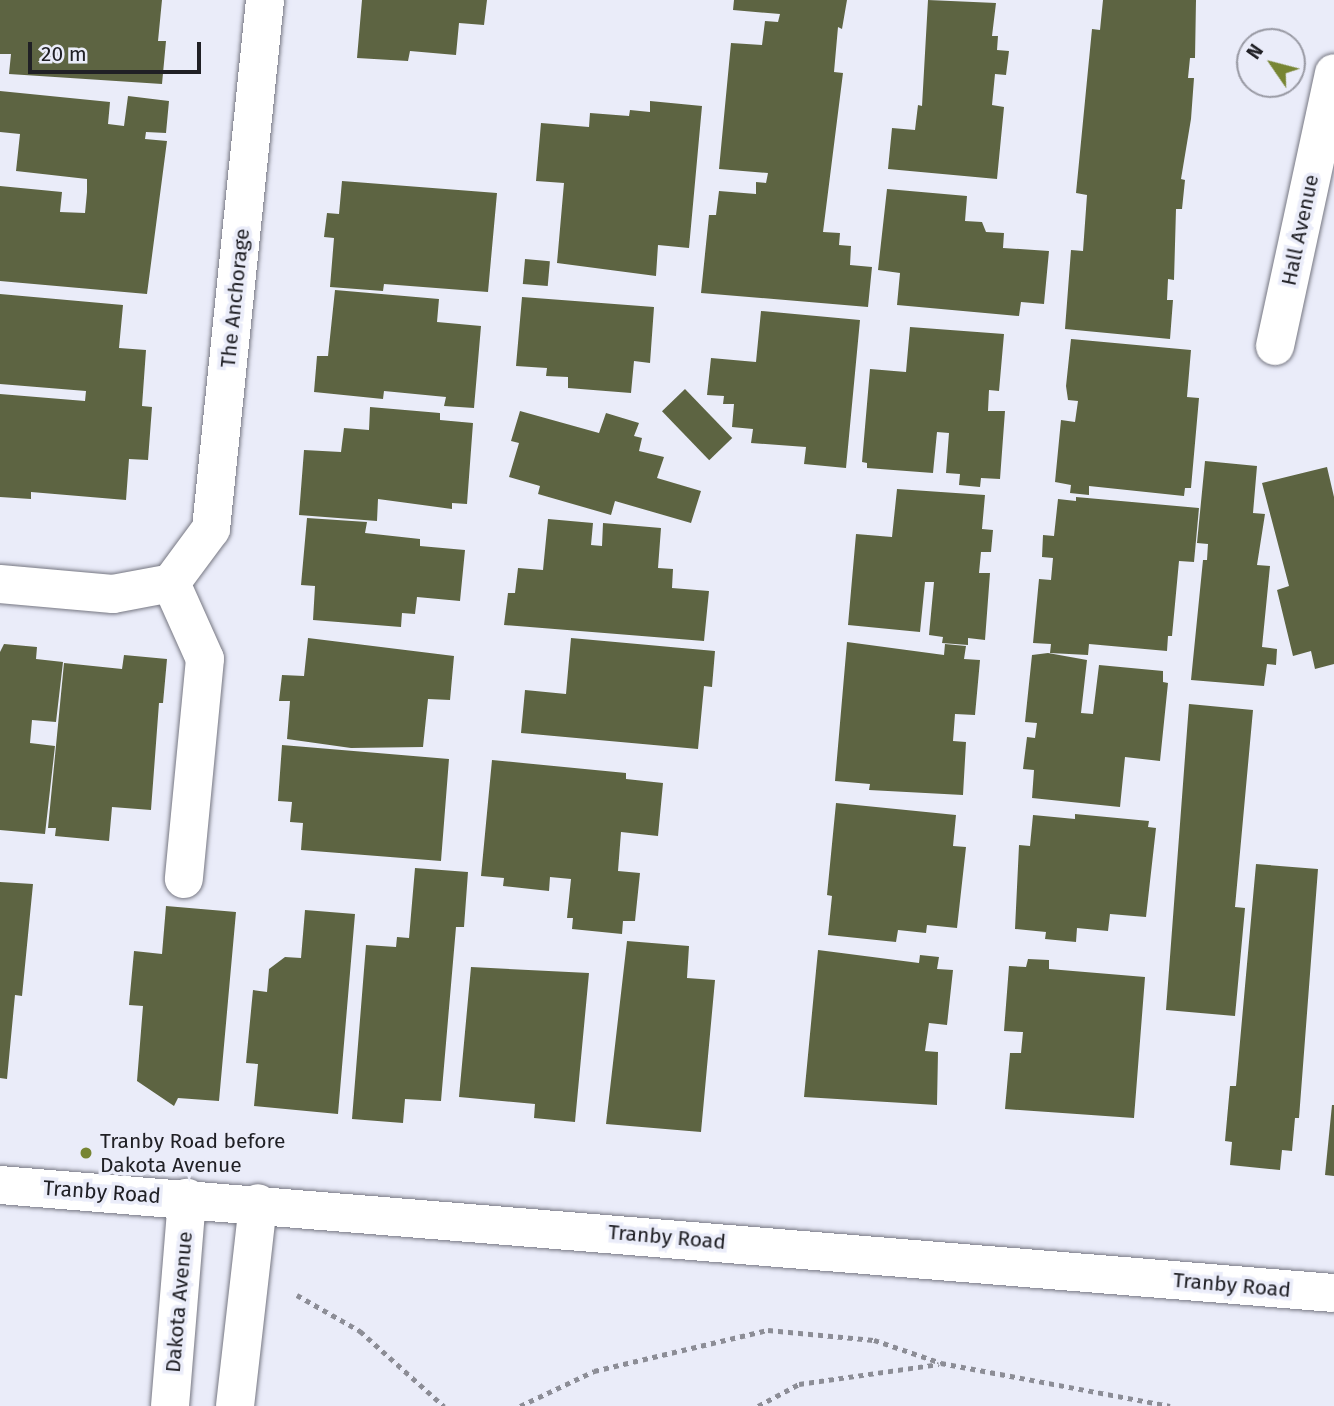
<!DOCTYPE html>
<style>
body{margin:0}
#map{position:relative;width:1334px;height:1406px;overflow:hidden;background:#eaecf9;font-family:"Fira Sans",sans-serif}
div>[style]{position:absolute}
.building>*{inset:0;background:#5d6442;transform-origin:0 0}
.path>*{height:4.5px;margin-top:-2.25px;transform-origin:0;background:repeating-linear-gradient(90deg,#8c8d96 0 5px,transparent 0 10px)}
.roads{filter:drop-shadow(0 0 2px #767782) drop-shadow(0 0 2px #767782)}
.minor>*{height:38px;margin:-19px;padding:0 19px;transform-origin:19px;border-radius:19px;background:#fff}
.tertiary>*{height:38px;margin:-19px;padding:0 19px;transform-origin:19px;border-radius:19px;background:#fff}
.dots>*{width:19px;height:19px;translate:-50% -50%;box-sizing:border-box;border:4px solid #eaecf9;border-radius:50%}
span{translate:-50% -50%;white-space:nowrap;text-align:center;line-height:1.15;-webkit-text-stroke:7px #eaecf9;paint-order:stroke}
.street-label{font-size:21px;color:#202025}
.poi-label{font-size:21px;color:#202025}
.left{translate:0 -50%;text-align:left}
.north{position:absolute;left:1236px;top:28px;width:70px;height:70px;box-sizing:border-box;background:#eaecf9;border:2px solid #999aa4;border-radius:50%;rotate:305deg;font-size:19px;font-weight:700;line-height:28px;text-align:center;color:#202025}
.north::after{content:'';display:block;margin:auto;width:24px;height:32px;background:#778533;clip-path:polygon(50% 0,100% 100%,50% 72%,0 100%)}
.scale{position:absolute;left:28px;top:42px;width:173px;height:32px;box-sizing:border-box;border:4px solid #202025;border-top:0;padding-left:9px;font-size:21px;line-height:24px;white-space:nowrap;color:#202025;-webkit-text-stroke:5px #eaecf9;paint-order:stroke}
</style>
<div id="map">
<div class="building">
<i style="clip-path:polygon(0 0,162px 0,158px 41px,166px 41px,162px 84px,9px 74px,11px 54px,0 54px)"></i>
<i style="clip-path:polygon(362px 0,487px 0,484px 25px,459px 23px,456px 55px,410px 51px,408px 61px,357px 58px)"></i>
<i style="clip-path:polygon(734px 0,847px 0,842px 29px,838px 27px,834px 72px,843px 73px,823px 232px,840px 233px,839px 245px,851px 246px,850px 265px,872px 267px,868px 307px,701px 293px,709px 215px,716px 215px,719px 191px,756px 194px,756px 182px,766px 183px,768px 173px,719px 169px,731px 43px,762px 45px,765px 21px,778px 22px,780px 14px,733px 10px)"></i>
<i style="clip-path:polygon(928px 0,996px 3px,992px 36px,998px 36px,997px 50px,1009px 51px,1006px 75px,995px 74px,992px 105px,1004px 107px,997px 179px,888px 169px,892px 128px,915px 130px,918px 105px,922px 106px)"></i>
<i style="clip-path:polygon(1103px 0,1196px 0,1195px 58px,1190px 58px,1188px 78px,1194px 78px,1191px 119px,1181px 179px,1185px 180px,1182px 209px,1176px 209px,1174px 280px,1168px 279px,1167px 300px,1173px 300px,1170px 339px,1065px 329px,1071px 250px,1083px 251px,1087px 195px,1076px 193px,1092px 29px,1100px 30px)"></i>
<i style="clip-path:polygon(0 91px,110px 102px,108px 124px,124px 126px,128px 96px,169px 101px,166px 133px,146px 132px,145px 139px,167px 141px,147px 294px,0 281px,0 186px,62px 192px,60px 212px,85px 213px,87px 192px,87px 179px,16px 171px,20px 134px,0 132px)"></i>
<i style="clip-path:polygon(650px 101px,702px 106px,689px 248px,658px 245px,656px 276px,557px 263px,564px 183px,536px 181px,541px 123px,589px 127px,590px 113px,629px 116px,630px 110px,650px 112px)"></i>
<i style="clip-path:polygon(342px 181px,497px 193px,488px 292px,384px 284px,383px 291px,330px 287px,334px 238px,324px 237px,327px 213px,339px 214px)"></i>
<i style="clip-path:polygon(887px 189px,967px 196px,965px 221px,982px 222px,986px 232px,1004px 233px,1003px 248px,1049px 251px,1044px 304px,1021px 302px,1019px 316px,897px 305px,900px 273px,878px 270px)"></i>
<i style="left:525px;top:259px;width:25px;height:25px;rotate:5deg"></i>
<i style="clip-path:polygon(335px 290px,439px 299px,437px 322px,481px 326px,474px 408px,444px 406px,446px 397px,384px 391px,383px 399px,314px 392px,317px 356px,328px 356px)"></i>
<i style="clip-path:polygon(0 294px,123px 305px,119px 348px,146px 350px,142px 406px,152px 407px,148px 460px,129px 459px,126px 500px,31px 492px,31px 499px,0 497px,0 394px,85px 401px,86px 391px,0 384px)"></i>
<i style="clip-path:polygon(522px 297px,654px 307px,650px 363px,634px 361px,631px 393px,568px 388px,568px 377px,546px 376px,547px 368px,516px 366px)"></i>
<i style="clip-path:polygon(761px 311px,860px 320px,846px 468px,804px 464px,806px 447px,751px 443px,753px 429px,732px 427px,734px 404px,723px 404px,724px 396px,707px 395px,711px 358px,756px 362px)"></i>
<i style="clip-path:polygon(910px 327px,1004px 334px,999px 391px,989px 390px,988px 411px,1005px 411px,1000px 479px,981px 478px,980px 487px,959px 485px,960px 474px,946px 473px,949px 433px,937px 432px,933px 473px,867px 468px,867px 463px,862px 462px,870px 369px,906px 372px)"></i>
<i style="clip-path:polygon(1071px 339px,1191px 350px,1187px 397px,1199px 398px,1191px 488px,1185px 488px,1184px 496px,1089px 486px,1089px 495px,1070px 493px,1071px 485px,1055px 482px,1061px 420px,1075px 422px,1078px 401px,1068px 400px,1066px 386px)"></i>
<i style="left:685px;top:389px;width:68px;height:32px;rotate:46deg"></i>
<i style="clip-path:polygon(370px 407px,440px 413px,440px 420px,473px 423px,467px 504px,452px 503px,452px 509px,378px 499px,377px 521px,299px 515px,304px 450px,341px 452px,344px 428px,369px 430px)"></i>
<i style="clip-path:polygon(520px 411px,599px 433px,606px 413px,639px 423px,634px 436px,642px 438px,639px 451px,664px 457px,657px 478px,701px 491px,691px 523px,615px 501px,611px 515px,538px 494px,540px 486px,509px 477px,519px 443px,511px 441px)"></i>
<i style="clip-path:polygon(1205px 461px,1257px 466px,1253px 513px,1265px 514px,1257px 565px,1270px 566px,1262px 647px,1277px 649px,1276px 665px,1267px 664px,1264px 686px,1191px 680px,1203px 560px,1207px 560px,1208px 544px,1197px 543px)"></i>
<i style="clip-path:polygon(1327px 467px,1334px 497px,1334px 664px,1315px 669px,1311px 651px,1293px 656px,1277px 590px,1289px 586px,1262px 483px)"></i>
<i style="clip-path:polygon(897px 489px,985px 495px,982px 529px,993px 530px,991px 552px,981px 552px,979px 573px,990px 573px,985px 640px,968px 638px,968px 645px,942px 643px,943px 637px,929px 635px,934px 582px,925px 582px,920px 632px,848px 625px,856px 534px,892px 537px)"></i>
<i style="clip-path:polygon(1076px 497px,1199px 508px,1194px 562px,1179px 561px,1172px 636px,1168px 636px,1167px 651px,1089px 644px,1088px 655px,1050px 653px,1051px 644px,1033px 643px,1039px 579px,1051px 580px,1053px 558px,1042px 557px,1043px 535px,1054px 536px,1058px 499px,1076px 501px)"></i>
<i style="clip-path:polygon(307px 518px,367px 522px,365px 533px,420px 539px,420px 546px,465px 550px,460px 601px,417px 597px,415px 614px,402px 613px,401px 627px,313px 620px,315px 586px,301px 585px)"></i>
<i style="clip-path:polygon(548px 519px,593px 523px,591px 545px,602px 546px,603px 523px,661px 528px,658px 568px,673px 569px,672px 588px,709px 591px,704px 641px,504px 625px,508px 593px,515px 593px,518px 568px,543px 570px)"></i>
<i style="clip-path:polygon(308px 638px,454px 656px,450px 700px,428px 699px,423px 747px,351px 748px,287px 739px,290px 701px,279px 701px,282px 675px,304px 676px)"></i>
<i style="clip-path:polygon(571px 638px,715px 651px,712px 687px,704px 686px,698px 749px,521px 733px,525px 690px,566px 694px)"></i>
<i style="clip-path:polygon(847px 642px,944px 655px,945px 644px,966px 646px,964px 659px,980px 660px,975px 715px,955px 714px,953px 741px,966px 742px,963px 795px,869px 790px,870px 784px,835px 781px)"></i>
<i style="clip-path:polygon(4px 644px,37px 647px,36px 659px,63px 662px,56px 722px,32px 720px,30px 743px,55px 746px,45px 834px,0 830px,0 652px)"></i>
<i style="clip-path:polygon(1048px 653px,1087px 660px,1081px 713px,1093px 714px,1099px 665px,1163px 671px,1163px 682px,1168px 683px,1160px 761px,1125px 757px,1120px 807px,1032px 798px,1034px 770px,1023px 769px,1027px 737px,1035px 738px,1037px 723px,1025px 722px,1032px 655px)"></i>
<i style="clip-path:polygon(124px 655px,167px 659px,163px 703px,159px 703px,151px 810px,112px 807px,109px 841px,55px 836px,56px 828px,48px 828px,64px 663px,122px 669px)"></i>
<i style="clip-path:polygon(1189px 704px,1253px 710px,1235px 907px,1245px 908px,1235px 1016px,1166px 1010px)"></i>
<i style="clip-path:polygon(282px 745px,449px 759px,441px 861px,301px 850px,303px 823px,290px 822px,292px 802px,278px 801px)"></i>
<i style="clip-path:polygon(492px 760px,626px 773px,626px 779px,663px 783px,658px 836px,621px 832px,618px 871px,640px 873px,635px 921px,623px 921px,622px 934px,572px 929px,573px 918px,567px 918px,571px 879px,550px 877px,549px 891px,503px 886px,504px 878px,481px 876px)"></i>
<i style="clip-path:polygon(836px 803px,956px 815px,953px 846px,966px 847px,957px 928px,927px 925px,926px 933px,898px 930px,896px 942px,828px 935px,832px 896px,827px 895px)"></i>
<i style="clip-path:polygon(1075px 814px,1149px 821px,1148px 827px,1156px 828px,1146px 917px,1110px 914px,1108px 931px,1077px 928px,1076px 942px,1045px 939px,1046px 932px,1015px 929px,1019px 845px,1030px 846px,1033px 815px,1075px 819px)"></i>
<i style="clip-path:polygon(1256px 864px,1318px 869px,1299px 1118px,1295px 1118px,1292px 1151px,1282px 1150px,1280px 1170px,1230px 1165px,1232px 1142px,1225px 1141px,1230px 1086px,1236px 1086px)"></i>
<i style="clip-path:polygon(415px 868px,468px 872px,464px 927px,456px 927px,441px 1101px,405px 1099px,403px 1123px,352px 1119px,366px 945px,396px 947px,397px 937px,409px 938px)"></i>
<i style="clip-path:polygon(0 882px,33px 884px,22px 996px,15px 995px,7px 1079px,0 1078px)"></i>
<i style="clip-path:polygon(166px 906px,236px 912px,219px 1101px,178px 1098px,174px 1106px,137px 1081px,143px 1006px,129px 1005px,134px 951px,162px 954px)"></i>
<i style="clip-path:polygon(305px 910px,355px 914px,338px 1114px,254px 1106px,258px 1064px,246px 1063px,253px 990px,267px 992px,269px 969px,285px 957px,301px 958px)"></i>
<i style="clip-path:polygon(627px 941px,689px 946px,687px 978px,715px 980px,701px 1132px,606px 1124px)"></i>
<i style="clip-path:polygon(818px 950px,919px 963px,920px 955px,939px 957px,937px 969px,953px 970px,947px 1025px,929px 1023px,925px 1051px,938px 1052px,937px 1105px,804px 1097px)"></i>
<i style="clip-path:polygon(1028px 959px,1049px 960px,1049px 969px,1145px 977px,1134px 1118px,1005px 1109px,1010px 1053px,1021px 1053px,1023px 1032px,1004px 1031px,1009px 966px,1026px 967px)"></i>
<i style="clip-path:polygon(471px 967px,589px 973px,575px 1122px,534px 1118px,535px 1104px,459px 1097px)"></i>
<i style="clip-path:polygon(1332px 1105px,1334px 1105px,1334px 1176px,1325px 1175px)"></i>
</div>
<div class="path">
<i style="left:297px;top:1295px;width:73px;rotate:29.7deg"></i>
<i style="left:360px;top:1331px;width:113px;rotate:41.8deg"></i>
<i style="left:520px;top:1406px;width:82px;rotate:-25.3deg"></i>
<i style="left:594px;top:1371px;width:179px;rotate:-13.3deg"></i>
<i style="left:768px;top:1330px;width:106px;rotate:5.4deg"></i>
<i style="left:874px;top:1340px;width:71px;rotate:18.9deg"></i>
<i style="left:941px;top:1363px;width:233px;rotate:10.6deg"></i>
<i style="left:758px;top:1406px;width:47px;rotate:-28.2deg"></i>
<i style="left:799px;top:1384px;width:141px;rotate:-8.1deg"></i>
</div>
<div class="roads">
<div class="minor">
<i style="left:1275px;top:346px;width:279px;rotate:-77.8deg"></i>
<i style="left:171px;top:583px;width:83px;rotate:65.9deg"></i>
<i style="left:205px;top:659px;width:221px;rotate:95.5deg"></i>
<i style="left:0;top:584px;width:113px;rotate:5.1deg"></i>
<i style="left:113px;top:594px;width:59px;rotate:-10.7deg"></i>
<i style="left:171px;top:583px;width:67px;rotate:-53.5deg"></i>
<i style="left:211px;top:529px;width:532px;rotate:-84.17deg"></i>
<i style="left:170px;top:1406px;width:209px;rotate:-85.3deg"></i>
<i style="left:235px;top:1406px;width:204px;rotate:-83.5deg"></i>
</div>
<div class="tertiary">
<i style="left:0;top:1185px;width:1338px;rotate:4.63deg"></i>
</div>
</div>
<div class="dots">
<i style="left:86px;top:1153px;background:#778533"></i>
</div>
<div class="street-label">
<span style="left:1300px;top:230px;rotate:-78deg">Hall Avenue</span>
<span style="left:235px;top:298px;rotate:-84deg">The Anchorage</span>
<span style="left:102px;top:1192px;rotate:4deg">Tranby Road</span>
<span style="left:667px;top:1237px;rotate:5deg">Tranby Road</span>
<span style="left:1232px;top:1285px;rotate:5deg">Tranby Road</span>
<span style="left:179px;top:1302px;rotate:-85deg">Dakota Avenue</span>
</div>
<div class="poi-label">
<span class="left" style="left:100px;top:1153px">Tranby Road before<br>Dakota Avenue</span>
</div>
<div class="north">N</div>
<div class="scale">20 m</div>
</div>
